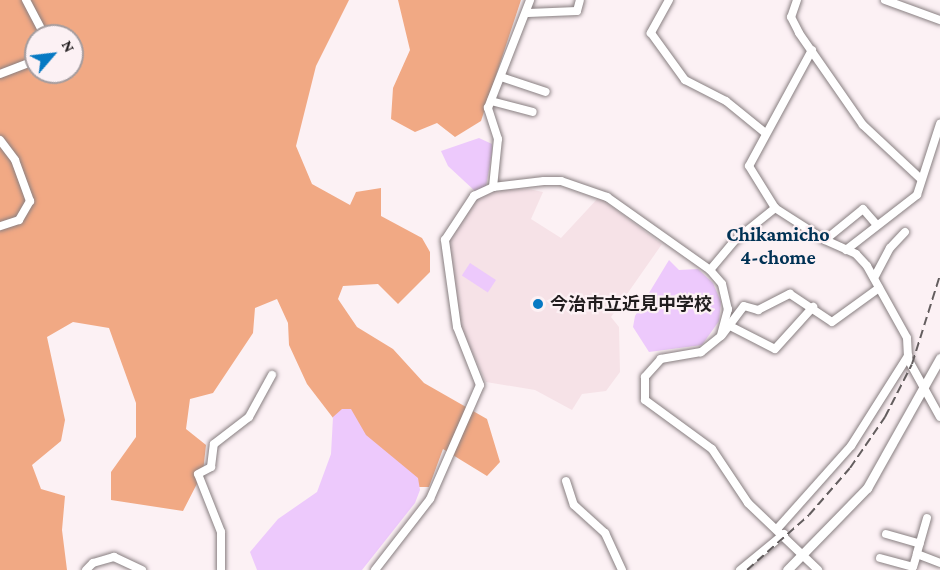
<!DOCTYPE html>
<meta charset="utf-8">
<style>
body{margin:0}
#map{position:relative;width:940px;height:570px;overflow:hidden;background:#fcf1f4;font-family:"Crimson Pro","Noto Sans JP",serif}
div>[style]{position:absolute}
.built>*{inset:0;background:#f6e2e7}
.forest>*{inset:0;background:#f1a984}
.water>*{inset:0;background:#edc9fc;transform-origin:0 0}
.roads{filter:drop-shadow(0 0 2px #887f81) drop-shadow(0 0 2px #887f81)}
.minor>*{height:8px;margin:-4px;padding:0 4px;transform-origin:4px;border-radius:4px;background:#fff}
.tertiary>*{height:9px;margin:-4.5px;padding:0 4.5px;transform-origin:4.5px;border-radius:4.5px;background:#fff}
.rail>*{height:2px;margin-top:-1px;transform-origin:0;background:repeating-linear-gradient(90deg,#635d5e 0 9px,transparent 0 13.5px)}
.dots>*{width:16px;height:16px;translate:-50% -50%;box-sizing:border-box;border:3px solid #fcf1f4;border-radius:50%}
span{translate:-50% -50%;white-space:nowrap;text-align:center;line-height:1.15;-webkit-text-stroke:4.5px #fcf1f4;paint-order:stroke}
.poi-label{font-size:18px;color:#211d1e;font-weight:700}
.left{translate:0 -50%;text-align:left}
.neighbourhood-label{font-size:20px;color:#003255;font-weight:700}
.north{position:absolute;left:24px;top:24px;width:60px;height:60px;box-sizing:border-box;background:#fcf1f4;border:2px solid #a49c9e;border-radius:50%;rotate:62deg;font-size:16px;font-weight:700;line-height:24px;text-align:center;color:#211d1e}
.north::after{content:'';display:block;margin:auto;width:21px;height:27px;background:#0679c3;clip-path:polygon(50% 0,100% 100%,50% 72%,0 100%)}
</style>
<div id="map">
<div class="built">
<i style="clip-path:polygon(529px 189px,543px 192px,531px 219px,561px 238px,599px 197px,662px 244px,611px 317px,619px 327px,620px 372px,606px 391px,582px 394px,572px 410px,535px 390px,486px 382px,458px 321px,447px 242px,473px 199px,495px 190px)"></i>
</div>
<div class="forest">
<i style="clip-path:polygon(evenodd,0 0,349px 0,316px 66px,296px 146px,312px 184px,350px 205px,356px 192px,381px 188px,381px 216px,422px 238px,430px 252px,430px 272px,398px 304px,378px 284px,343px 286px,338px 299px,357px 327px,393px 349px,424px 383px,487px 419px,500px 462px,487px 476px,443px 449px,429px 487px,410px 487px,340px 427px,307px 384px,289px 345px,288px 323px,277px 299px,255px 308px,253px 333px,213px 393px,190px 399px,186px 429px,206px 445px,203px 472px,183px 511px,111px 500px,111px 472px,136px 437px,136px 403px,109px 328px,73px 322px,47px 337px,65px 420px,61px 441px,32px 465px,41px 489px,65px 496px,62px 530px,67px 570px,0 570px,0 0,36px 36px,72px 36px,72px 72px,36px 72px,36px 36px)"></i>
<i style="clip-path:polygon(398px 0,521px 0,481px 121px,455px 137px,437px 123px,415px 132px,391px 119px,393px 88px,410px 50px)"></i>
</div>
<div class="water">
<i style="clip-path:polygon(479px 138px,492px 144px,492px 152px,486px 187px,476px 192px,448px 166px,441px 151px)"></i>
<i style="clip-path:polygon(669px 260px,679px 270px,698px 269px,713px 283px,721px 302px,719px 321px,702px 345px,649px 352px,633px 327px,635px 316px)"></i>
<i style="left:470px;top:263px;width:31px;height:15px;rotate:33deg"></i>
<i style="clip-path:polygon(342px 409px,351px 409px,366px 435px,418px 478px,420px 490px,415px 503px,362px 570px,257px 570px,250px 552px,278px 519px,317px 492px,331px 454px,333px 417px)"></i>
</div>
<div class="roads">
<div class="minor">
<i style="left:26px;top:0;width:41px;rotate:62.2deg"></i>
<i style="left:669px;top:0;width:38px;rotate:119deg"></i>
<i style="left:651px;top:33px;width:58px;rotate:54.1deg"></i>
<i style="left:685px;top:80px;width:46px;rotate:27.1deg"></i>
<i style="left:726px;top:101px;width:49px;rotate:39.2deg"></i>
<i style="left:797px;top:0;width:18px;rotate:109deg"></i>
<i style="left:791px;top:17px;width:18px;rotate:63deg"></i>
<i style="left:799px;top:33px;width:112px;rotate:55.2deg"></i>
<i style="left:863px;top:125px;width:79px;rotate:43deg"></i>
<i style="left:885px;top:0;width:59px;rotate:20deg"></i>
<i style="left:528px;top:13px;width:49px;rotate:-2.3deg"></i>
<i style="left:577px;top:11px;width:11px;rotate:-75deg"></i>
<i style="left:812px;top:50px;width:132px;rotate:118.5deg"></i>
<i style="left:749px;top:166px;width:49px;rotate:58.2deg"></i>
<i style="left:775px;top:208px;width:59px;rotate:32.6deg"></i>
<i style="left:825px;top:240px;width:34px;rotate:24deg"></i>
<i style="left:856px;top:254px;width:16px;rotate:47deg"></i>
<i style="left:867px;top:266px;width:82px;rotate:60.9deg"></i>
<i style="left:907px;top:338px;width:21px;rotate:87deg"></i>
<i style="left:908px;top:359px;width:66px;rotate:61.1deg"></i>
<i style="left:0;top:74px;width:39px;rotate:-21deg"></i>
<i style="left:501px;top:77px;width:47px;rotate:18.4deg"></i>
<i style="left:491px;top:101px;width:43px;rotate:14.7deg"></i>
<i style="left:0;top:140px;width:25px;rotate:53deg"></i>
<i style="left:15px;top:160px;width:44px;rotate:69.9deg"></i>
<i style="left:30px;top:201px;width:22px;rotate:120deg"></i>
<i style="left:19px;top:220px;width:20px;rotate:162deg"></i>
<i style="left:493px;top:187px;width:48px;rotate:-84.1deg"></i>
<i style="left:498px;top:139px;width:33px;rotate:-108deg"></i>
<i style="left:488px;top:108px;width:116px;rotate:-68.7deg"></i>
<i style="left:825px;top:240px;width:49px;rotate:-39.2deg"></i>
<i style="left:863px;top:209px;width:20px;rotate:49deg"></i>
<i style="left:846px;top:250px;width:90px;rotate:-37.8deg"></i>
<i style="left:917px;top:195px;width:75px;rotate:-72.1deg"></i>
<i style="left:710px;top:270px;width:38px;rotate:-50deg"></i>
<i style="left:734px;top:241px;width:53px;rotate:-38.8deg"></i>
<i style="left:874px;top:278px;width:34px;rotate:-62deg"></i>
<i style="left:890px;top:248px;width:22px;rotate:-47deg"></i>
<i style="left:732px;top:327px;width:48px;rotate:27.1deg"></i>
<i style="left:775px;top:349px;width:57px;rotate:-47.9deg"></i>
<i style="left:722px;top:335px;width:36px;rotate:-53deg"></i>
<i style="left:744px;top:306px;width:15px;rotate:16deg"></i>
<i style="left:758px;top:310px;width:36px;rotate:-27deg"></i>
<i style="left:790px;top:294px;width:50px;rotate:33.7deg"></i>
<i style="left:832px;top:322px;width:58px;rotate:-35.9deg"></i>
<i style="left:566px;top:481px;width:25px;rotate:72deg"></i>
<i style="left:574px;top:505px;width:42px;rotate:42.1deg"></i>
<i style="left:605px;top:533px;width:41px;rotate:65.3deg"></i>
<i style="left:927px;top:518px;width:37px;rotate:106deg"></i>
<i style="left:917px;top:554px;width:25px;rotate:21deg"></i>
<i style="left:777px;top:529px;width:111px;rotate:-48.3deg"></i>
<i style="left:851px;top:446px;width:107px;rotate:-57.7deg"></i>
<i style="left:886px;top:534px;width:35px;rotate:16deg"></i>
<i style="left:880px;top:558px;width:34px;rotate:15deg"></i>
<i style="left:913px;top:567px;width:14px;rotate:-73deg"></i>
<i style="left:86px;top:570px;width:10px;rotate:-45deg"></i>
<i style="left:93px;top:563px;width:22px;rotate:-16deg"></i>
<i style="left:114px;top:557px;width:31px;rotate:25deg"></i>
<i style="left:221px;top:570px;width:38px;rotate:-90deg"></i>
<i style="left:221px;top:532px;width:62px;rotate:-111.6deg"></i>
<i style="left:198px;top:474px;width:15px;rotate:-28deg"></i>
<i style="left:211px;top:467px;width:23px;rotate:-83deg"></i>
<i style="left:214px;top:444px;width:44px;rotate:-37.6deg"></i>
<i style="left:249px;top:417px;width:48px;rotate:-61.3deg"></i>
<i style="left:375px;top:570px;width:90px;rotate:-52.2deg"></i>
<i style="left:430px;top:499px;width:124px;rotate:-66.3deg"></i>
<i style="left:480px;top:385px;width:62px;rotate:-111.6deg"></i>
<i style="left:457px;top:327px;width:88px;rotate:-97.9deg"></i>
<i style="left:445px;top:240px;width:53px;rotate:-56.6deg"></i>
<i style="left:474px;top:196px;width:21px;rotate:-25deg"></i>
<i style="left:493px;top:187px;width:51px;rotate:-6.7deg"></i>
<i style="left:544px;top:181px;width:17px"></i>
<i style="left:561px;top:181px;width:49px;rotate:19.2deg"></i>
<i style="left:607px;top:197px;width:126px;rotate:35.3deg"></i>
<i style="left:710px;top:270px;width:18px;rotate:49deg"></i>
<i style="left:722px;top:284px;width:26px;rotate:77deg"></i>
<i style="left:728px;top:309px;width:28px;rotate:105deg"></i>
<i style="left:721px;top:336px;width:26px;rotate:141deg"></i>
<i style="left:701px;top:352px;width:41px;rotate:170.1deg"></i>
<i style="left:661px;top:359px;width:24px;rotate:132deg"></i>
<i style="left:645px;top:377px;width:23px;rotate:90deg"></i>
<i style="left:645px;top:400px;width:83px;rotate:36.2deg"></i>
<i style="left:712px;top:449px;width:65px;rotate:56.3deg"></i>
<i style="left:748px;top:503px;width:97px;rotate:43.7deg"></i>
<i style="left:740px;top:570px;width:57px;rotate:-39.3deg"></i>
</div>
<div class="tertiary">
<i style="left:787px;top:570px;width:115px;rotate:-45.7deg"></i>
<i style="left:867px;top:488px;width:149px;rotate:-60.7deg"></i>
</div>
</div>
<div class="rail">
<i style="left:747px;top:570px;width:83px;rotate:-41.6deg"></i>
<i style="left:809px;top:515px;width:62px;rotate:-48.9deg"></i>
<i style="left:850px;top:468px;width:62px;rotate:-55.5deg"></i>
<i style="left:885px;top:417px;width:59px;rotate:-63deg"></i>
<i style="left:912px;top:364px;width:93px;rotate:-72.5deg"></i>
</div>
<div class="dots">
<i style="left:538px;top:304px;background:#0679c3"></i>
</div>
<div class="poi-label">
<span class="left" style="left:550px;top:304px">今治市立近見中学校</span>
</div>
<div class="neighbourhood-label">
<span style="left:778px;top:246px">Chikamicho<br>4-chome</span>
</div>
<div class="north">N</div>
</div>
